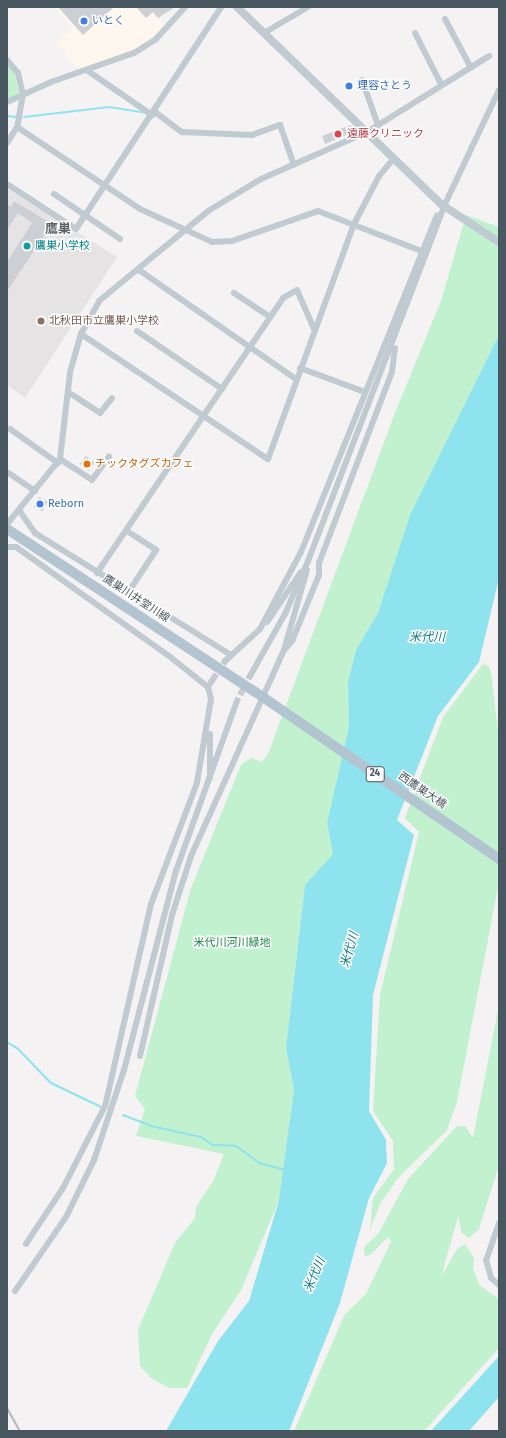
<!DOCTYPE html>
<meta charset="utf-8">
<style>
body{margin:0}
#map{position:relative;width:506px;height:1438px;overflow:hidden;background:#f4f2f2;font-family:"Fira Sans","Noto Sans JP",sans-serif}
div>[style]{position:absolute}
.commercial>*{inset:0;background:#fdf7ed}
.education>*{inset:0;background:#e5e3e4}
.green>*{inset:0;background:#c1f1cf}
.water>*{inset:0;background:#8ee3ee}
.stream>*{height:2px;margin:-1px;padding:0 1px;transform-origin:1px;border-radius:1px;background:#8ee3ee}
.building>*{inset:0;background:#ccd0d4;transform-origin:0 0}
.minor-tunnel>*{height:6px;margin-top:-3px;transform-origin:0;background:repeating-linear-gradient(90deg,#c9cbce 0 6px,transparent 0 9px)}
.minor>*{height:6px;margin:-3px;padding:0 3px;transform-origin:3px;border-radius:3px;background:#c0cbd1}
.tertiary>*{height:8px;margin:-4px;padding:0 4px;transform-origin:4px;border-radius:4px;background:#c0cbd1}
.primary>*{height:10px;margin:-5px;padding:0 5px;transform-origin:5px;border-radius:5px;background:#b2c4d0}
.rail>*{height:2px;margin:-1px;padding:0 1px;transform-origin:1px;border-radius:1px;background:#b4b8bc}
.primary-bridge>*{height:10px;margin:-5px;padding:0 5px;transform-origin:5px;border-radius:5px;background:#b2c4d0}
.dots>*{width:11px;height:11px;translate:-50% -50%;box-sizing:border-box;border:2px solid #fff;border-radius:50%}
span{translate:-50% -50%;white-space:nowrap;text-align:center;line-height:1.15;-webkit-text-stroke:3px #fff;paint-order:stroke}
.shield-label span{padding:1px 3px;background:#fff;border:1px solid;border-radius:3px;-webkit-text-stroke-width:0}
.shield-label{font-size:10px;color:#495760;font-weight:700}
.shop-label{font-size:11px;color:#366cbe}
.left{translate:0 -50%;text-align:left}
.health-label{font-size:11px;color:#be3a42}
.culture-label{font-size:11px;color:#0d838f}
.education-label{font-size:11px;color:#785e54}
.food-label{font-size:11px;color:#c56008}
.street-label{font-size:11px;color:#495760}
.park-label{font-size:11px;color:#178543}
.water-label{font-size:12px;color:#0c7c8a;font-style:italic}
.quarter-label{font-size:13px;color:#5e6367;font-weight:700}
.frame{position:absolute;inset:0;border:8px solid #495760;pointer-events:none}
</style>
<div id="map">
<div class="commercial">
<i style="clip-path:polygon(54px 7px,161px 7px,153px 13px,165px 27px,132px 52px,80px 71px,56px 43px,73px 28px)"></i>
</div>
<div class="education">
<i style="clip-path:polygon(7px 188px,117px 257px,25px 398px,7px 385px)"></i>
</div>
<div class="green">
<i style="clip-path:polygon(7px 64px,14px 71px,19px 93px,7px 99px)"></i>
<i style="clip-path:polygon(466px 215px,499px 227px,499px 335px,460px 417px,378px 613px,356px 650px,348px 682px,349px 727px,327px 823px,333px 854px,305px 885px,286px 1048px,294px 1090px,280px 1198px,241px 1290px,212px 1334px,187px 1388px,169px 1388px,151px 1378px,140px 1366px,138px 1330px,175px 1243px,195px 1218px,196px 1207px,213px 1181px,224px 1154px,136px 1136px,145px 1109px,135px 1096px,191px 888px,241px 765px,251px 758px,262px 762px,268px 754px,396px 410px,441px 301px)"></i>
<i style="clip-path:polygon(483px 664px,489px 666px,492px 679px,499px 740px,499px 882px,457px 1102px,447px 1130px,398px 1178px,380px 1204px,370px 1230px,373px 1198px,394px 1169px,393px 1141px,373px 1111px,380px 995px,419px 832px,405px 818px,443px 717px)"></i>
<i style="clip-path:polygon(499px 1005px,499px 1165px,479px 1229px,469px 1238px,462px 1233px,458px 1217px,441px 1277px,457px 1249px,465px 1244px,474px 1258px,473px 1268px,480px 1286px,499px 1299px,499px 1348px,424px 1431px,294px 1431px,345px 1314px,366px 1294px,391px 1242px,388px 1237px,370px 1255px,365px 1256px,364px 1247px,378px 1234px,408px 1179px,457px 1126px,465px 1126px,473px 1138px)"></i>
</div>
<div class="water">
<i style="clip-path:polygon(499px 335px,499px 578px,479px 662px,438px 716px,397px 820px,414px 835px,373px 995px,369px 1111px,386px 1140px,387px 1163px,369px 1198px,340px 1303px,289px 1431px,166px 1431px,218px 1341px,249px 1301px,279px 1200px,294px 1090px,286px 1048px,305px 885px,333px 854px,327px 823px,349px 727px,348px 682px,356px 650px,378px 613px,411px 513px)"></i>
<i style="clip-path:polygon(499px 1356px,499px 1397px,469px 1431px,431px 1431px)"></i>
</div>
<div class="stream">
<i style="left:7px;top:116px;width:9px;rotate:6deg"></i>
<i style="left:24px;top:117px;width:86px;rotate:-6.7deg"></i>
<i style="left:109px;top:107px;width:36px;rotate:9deg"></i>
<i style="left:7px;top:1042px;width:13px;rotate:32deg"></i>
<i style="left:18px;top:1049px;width:47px;rotate:45.9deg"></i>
<i style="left:51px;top:1083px;width:55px;rotate:25.6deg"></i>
<i style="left:123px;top:1115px;width:30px;rotate:21deg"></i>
<i style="left:151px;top:1126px;width:51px;rotate:12.4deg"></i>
<i style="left:201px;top:1137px;width:14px;rotate:34deg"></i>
<i style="left:213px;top:1145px;width:23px;rotate:2deg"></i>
<i style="left:236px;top:1146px;width:29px;rotate:36deg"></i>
<i style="left:259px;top:1163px;width:27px;rotate:15deg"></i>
</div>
<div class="building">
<i style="clip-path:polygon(58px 7px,114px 7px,83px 35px)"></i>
<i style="clip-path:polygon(136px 7px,175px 7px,158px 18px,153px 12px,146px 18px)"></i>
<i style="clip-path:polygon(351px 125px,353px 132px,325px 144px,322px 136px)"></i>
<i style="clip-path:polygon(14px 201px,52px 224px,7px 291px,7px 262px,32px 223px,18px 213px,7px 230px,7px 204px,11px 207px)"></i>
<i style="left:86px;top:456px;width:11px;height:10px;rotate:38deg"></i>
<i style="left:39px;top:497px;width:10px;height:11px;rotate:29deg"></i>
</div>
<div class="minor-tunnel">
<i style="left:213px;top:679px;width:22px;rotate:-56deg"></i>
<i style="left:236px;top:703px;width:30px;rotate:-63deg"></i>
</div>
<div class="minor">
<i style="left:445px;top:19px;width:55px;rotate:62deg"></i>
<i style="left:264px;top:33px;width:51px;rotate:-30.6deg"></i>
<i style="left:415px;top:33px;width:57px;rotate:63deg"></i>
<i style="left:7px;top:60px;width:17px;rotate:50deg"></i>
<i style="left:18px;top:73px;width:22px;rotate:77deg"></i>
<i style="left:23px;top:94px;width:34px;rotate:100deg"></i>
<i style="left:17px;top:127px;width:19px;rotate:122deg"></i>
<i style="left:88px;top:71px;width:78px;rotate:34.5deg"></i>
<i style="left:362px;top:80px;width:48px;rotate:70.4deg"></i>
<i style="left:7px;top:102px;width:48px;rotate:-24.4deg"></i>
<i style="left:51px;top:82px;width:88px;rotate:-19.3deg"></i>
<i style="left:134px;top:53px;width:26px;rotate:-32deg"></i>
<i style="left:156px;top:39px;width:43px;rotate:-47.8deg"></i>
<i style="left:155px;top:112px;width:34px;rotate:37deg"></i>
<i style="left:182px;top:132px;width:70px;rotate:2.5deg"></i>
<i style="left:252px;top:135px;width:30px;rotate:-20deg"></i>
<i style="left:280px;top:125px;width:42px;rotate:70.7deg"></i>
<i style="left:17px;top:127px;width:148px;rotate:33.7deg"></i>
<i style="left:140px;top:209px;width:79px;rotate:24.6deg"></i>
<i style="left:212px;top:242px;width:20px;rotate:-3deg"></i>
<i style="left:232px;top:241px;width:91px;rotate:-19.2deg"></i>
<i style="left:318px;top:211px;width:110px;rotate:21.2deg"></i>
<i style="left:7px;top:184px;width:82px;rotate:33.1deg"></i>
<i style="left:76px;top:229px;width:265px;rotate:-56.8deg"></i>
<i style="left:54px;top:194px;width:80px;rotate:34.3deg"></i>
<i style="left:139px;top:270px;width:191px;rotate:34.8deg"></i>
<i style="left:234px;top:293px;width:43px;rotate:33.7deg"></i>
<i style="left:137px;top:331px;width:103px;rotate:34.3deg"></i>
<i style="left:81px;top:334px;width:225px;rotate:33.8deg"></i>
<i style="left:268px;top:459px;width:250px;rotate:-69.9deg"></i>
<i style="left:354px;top:224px;width:54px;rotate:-62.5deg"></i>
<i style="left:379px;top:176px;width:23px;rotate:-50deg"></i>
<i style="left:300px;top:368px;width:69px;rotate:20.3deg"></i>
<i style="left:68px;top:392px;width:38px;rotate:33deg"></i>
<i style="left:100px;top:413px;width:19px;rotate:-51deg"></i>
<i style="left:10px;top:429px;width:59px;rotate:35.3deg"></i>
<i style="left:60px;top:459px;width:38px;rotate:33deg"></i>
<i style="left:92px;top:480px;width:29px;rotate:-54deg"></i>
<i style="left:7px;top:472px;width:34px;rotate:34deg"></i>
<i style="left:19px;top:510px;width:28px;rotate:55deg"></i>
<i style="left:35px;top:533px;width:231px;rotate:31.9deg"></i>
<i style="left:7px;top:524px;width:84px;rotate:-50.8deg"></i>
<i style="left:60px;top:459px;width:88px;rotate:-83.4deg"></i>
<i style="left:70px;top:372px;width:40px;rotate:-74deg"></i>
<i style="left:81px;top:334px;width:38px;rotate:-61deg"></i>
<i style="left:99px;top:301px;width:141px;rotate:-39.5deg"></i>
<i style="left:208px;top:211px;width:62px;rotate:-31.1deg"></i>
<i style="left:261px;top:179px;width:116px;rotate:-23.9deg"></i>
<i style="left:367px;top:132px;width:144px;rotate:-31.9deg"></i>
<i style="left:127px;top:531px;width:35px;rotate:33deg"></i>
<i style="left:156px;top:550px;width:51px;rotate:123.1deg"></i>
<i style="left:7px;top:547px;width:9px"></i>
<i style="left:16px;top:547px;width:188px;rotate:35.5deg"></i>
<i style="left:169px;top:656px;width:50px;rotate:38.5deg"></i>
<i style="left:208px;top:687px;width:12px;rotate:76deg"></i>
<i style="left:211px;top:699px;width:85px;rotate:99.5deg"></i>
<i style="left:197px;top:783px;width:129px;rotate:110.8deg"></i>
<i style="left:151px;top:904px;width:207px;rotate:102.8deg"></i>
<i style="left:105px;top:1106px;width:92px;rotate:117.1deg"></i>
<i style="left:63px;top:1188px;width:67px;rotate:123.5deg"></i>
<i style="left:97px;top:573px;width:332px;rotate:-55.9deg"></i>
<i style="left:283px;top:298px;width:16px;rotate:-30deg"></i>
<i style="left:297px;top:290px;width:43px;rotate:66.4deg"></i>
<i style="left:267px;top:622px;width:60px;rotate:-55.8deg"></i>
<i style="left:285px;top:649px;width:11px;rotate:-49deg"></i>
<i style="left:292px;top:641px;width:71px;rotate:-67.8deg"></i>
<i style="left:319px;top:575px;width:12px;rotate:-90deg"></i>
<i style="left:319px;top:563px;width:204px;rotate:-69.1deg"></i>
<i style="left:392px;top:372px;width:24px;rotate:-83deg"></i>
<i style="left:225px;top:661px;width:47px;rotate:-42.4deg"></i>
<i style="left:260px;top:629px;width:87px;rotate:-62deg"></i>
<i style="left:301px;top:552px;width:363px;rotate:-68deg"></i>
<i style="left:250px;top:676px;width:71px;rotate:-60.6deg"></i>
<i style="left:285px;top:614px;width:58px;rotate:-66.5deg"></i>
<i style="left:308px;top:561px;width:380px;rotate:-69deg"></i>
<i style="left:444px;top:206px;width:128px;rotate:-64.6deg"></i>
<i style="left:208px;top:687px;width:9px;rotate:-58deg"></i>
<i style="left:210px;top:778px;width:44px;rotate:-90deg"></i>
<i style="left:140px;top:1056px;width:145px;rotate:-77.2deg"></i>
<i style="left:172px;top:915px;width:62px;rotate:-72.1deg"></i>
<i style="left:191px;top:856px;width:226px;rotate:-65.7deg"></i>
<i style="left:284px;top:650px;width:83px;rotate:-74deg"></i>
<i style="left:499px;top:1223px;width:39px;rotate:109deg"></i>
<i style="left:486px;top:1260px;width:19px;rotate:74deg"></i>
<i style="left:491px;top:1278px;width:11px;rotate:41deg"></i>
<i style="left:15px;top:1291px;width:90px;rotate:-55.4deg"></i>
<i style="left:66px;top:1217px;width:64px;rotate:-63.8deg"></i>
<i style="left:94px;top:1160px;width:95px;rotate:-71.6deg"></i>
<i style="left:124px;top:1070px;width:206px;rotate:-75.4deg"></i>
<i style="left:176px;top:871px;width:178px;rotate:-70.3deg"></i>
</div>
<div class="tertiary">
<i style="left:237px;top:7px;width:284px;rotate:44deg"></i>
<i style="left:441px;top:204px;width:69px;rotate:33.2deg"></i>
</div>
<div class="primary">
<i style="left:7px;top:529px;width:292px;rotate:33.3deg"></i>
</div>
<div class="rail">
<i style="left:7px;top:1408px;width:26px;rotate:61deg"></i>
</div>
<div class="primary-bridge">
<i style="left:251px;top:689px;width:301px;rotate:34.4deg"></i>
</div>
<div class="dots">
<i style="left:84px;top:21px;background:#3f7fe0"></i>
<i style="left:349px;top:86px;background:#3f7fe0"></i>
<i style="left:338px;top:134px;background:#e0444e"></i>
<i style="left:27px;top:246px;background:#0f9aa8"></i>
<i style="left:41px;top:321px;background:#8d6e63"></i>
<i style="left:87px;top:464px;background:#e8710a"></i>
<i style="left:40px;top:504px;background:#3f7fe0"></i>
</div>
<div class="shield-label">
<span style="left:375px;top:774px">24</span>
</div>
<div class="shop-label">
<span class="left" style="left:92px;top:21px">いとく</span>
<span class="left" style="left:357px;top:86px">理容さとう</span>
<span class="left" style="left:48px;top:504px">Reborn</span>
</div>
<div class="health-label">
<span class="left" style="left:347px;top:134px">遠藤クリニック</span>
</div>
<div class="culture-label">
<span class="left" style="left:35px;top:246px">鷹巣小学校</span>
</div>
<div class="education-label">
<span class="left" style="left:49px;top:321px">北秋田市立鷹巣小学校</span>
</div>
<div class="food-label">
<span class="left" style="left:95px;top:464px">チックタグズカフェ</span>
</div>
<div class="street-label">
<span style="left:136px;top:599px;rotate:33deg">鷹巣川井堂川線</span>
<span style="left:422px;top:791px;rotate:34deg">西鷹巣大橋</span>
</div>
<div class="park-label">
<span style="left:232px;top:943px">米代川河川緑地</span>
</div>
<div class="water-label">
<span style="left:427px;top:638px">米代川</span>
<span style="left:350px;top:950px;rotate:-74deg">米代川</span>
<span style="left:315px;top:1275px;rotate:-67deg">米代川</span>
</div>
<div class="quarter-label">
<span style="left:58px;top:229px">鷹巣</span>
</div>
<div class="frame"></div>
</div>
